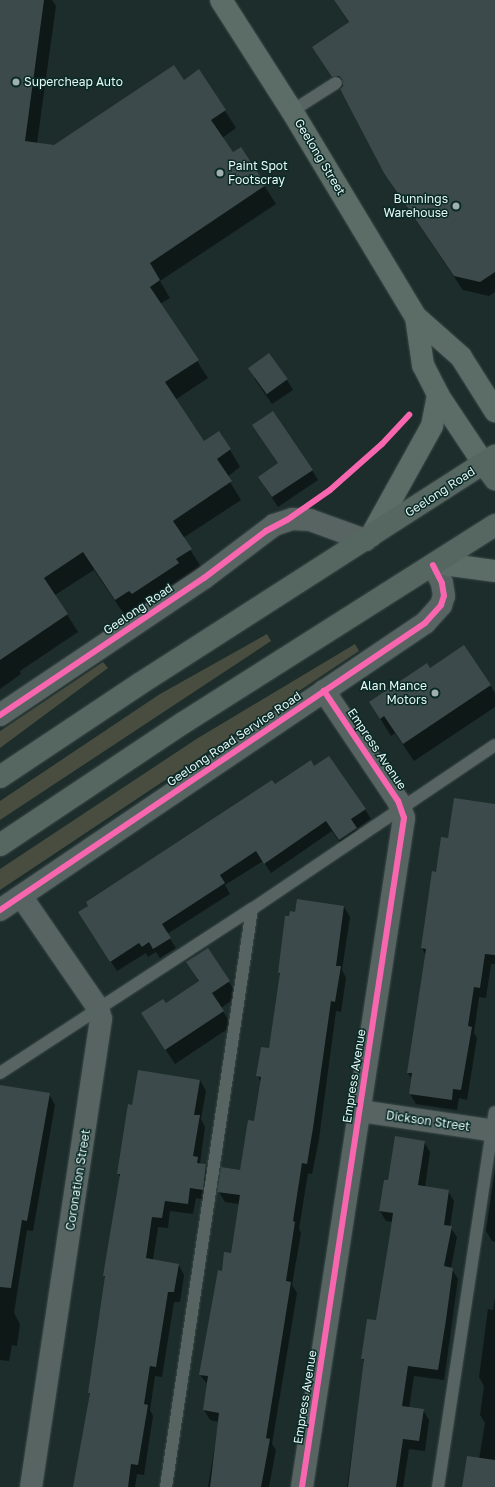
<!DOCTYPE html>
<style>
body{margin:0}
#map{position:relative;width:495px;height:1487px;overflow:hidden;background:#1c2d2b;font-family:"Golos Text",sans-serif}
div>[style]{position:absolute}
.green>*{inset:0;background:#484d3f}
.shadow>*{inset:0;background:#0007}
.building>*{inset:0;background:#3c4a4b;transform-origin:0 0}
.roads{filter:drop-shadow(0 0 1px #3c4a48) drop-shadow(0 0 1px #3c4a48)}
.lane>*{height:12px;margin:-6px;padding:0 6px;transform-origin:6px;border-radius:6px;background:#576462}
.street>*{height:22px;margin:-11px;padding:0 11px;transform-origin:11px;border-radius:11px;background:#576462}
.primary>*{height:22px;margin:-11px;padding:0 11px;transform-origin:11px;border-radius:11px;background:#5c6c66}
.highway>*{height:22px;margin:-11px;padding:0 11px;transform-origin:11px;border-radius:11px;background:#556760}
.cycleway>*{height:6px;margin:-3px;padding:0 3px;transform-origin:3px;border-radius:3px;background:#f766af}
.dots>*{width:11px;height:11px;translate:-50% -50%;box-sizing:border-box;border:2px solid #092a27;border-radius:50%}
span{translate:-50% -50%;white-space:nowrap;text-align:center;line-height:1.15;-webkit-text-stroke:3px #092a27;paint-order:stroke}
.poi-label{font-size:12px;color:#e6f7f4}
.left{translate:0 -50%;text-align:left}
.right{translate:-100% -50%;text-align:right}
.street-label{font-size:12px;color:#e6f7f4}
</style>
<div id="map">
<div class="green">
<i style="clip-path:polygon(267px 634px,271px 641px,0 820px,0 801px,160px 694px)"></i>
<i style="clip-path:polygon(355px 644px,359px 651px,0 890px,0 869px,198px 738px)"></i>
<i style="clip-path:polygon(103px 662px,108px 668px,0 748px,0 731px)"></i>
</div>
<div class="shadow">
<i style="clip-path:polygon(0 0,52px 0,56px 6px,37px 143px,54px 146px,183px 81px,199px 70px,236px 128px,222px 138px,232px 154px,240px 148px,276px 204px,160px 281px,170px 298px,160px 304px,208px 378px,175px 400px,204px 442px,219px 433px,230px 450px,240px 467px,227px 477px,241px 500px,183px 538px,201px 567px,126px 617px,94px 570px,55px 595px,78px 632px,20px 671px,21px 674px,0 689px)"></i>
<i style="clip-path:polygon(334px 0,495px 0,495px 292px,489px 296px,463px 290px,394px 188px,341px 91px,313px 47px,349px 23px)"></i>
<i style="clip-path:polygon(254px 378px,287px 380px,293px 390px,272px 404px)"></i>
<i style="clip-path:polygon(312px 470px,318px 480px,278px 507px,265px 487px)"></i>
<i style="clip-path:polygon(430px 669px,490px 685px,495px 693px,495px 707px,414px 761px,395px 733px,391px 736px,370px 702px)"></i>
<i style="clip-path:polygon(314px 767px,365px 809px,371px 819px,357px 829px,362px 839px,345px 850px,332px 831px,271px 873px,263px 861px,225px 885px,230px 894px,167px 934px,176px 948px,160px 958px,156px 952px,148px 957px,146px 953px,117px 971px,86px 923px,275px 786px)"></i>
<i style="clip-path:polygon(495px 805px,495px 964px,491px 964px,486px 998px,479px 997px,474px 1033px,477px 1038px,467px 1100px,459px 1098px,457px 1110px,416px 1104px,410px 1094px,412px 1079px,408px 1073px,426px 956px,422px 948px,437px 873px,449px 839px)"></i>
<i style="clip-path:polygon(344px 907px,350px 917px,342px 970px,346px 978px,341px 1012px,336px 1011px,319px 1139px,312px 1174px,308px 1173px,299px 1229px,301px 1233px,292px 1285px,297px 1293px,272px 1444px,276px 1450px,269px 1487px,208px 1487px,219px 1422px,210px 1420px,204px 1410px,208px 1385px,200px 1375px,222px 1272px,231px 1254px,239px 1204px,225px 1202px,219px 1192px,241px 1171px,255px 1122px,261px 1083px,258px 1076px,269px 1049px,281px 976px,279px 973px,290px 918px,296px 913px)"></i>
<i style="clip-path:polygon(208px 950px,238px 996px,221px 1008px,232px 1026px,175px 1064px,142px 1014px,166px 1005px,199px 982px,188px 963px)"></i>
<i style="clip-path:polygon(200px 1080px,206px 1091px,201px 1119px,205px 1127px,200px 1163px,206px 1165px,212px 1176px,208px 1200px,196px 1198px,193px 1214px,170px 1211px,168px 1228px,158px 1227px,153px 1260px,178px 1264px,184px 1275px,180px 1302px,174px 1302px,162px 1377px,155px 1376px,150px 1410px,153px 1416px,144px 1475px,137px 1474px,135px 1487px,74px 1487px,80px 1463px,106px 1279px,104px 1276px,120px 1177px,118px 1174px,133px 1106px)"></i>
<i style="clip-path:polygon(0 1086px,49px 1094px,55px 1105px,33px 1231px,27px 1230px,14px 1313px,20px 1324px,17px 1346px,12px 1345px,9px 1361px,0 1360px)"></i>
<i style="clip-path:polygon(424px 1142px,430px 1152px,425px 1187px,448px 1191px,454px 1201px,450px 1227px,457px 1237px,451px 1268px,458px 1279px,444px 1380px,414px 1376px,409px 1408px,423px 1410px,429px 1420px,425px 1451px,409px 1449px,403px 1487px,347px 1487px,365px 1364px,362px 1358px,377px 1322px,393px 1222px,386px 1221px,380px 1211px,388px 1182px)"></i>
<i style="clip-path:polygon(495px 1170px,495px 1242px,492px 1241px,486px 1231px)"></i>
<i style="clip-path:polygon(495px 1298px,495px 1487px,463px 1487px,479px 1459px,485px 1423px,480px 1415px,484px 1386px,479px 1377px,488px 1309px,493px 1310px)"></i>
</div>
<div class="building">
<i style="clip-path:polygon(0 0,44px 0,25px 141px,54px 145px,174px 65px,184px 80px,199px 69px,226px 110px,211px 120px,233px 152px,241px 147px,266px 185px,150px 263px,160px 280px,150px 287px,199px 360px,165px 382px,204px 441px,219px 431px,231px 449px,217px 459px,232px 481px,173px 521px,192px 549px,176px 559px,179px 563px,132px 594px,129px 591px,115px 600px,83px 552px,44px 578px,68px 614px,0 660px)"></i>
<i style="clip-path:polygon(334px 0,495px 0,495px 272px,480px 282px,454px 276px,384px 173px,340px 89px,343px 86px,342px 79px,339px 76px,332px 77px,312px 47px,349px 22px)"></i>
<i style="left:269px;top:353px;width:32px;height:26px;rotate:54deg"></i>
<i style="clip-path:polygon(273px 411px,313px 470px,272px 497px,258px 477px,278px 463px,252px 425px)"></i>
<i style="clip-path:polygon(464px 645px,491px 685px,403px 744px,384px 716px,380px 719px,369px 702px,427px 663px,430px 668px)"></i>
<i style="clip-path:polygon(329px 756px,366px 809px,351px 819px,357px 828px,339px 840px,326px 821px,264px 864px,256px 851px,220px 875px,225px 883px,162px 924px,171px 938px,153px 949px,149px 942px,142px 947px,139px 943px,110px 962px,78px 912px,88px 906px,86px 902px,272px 780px,275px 784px,311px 760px,314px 766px)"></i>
<i style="clip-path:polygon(454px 798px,495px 804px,495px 955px,485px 954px,480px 988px,474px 987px,468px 1026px,472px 1027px,461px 1090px,453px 1089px,452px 1100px,409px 1094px,412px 1073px,407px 1073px,426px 949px,421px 948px,432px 871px,436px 872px,441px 837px,448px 838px)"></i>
<i style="clip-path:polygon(297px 899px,344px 906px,336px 966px,341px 966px,335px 1002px,331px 1001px,313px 1128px,307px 1164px,302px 1163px,293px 1221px,295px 1222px,286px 1281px,291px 1282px,266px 1438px,270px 1439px,261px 1487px,210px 1487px,219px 1413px,203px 1410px,208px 1376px,199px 1375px,218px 1270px,222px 1271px,224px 1252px,231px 1253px,240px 1195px,217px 1192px,221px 1167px,240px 1170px,248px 1120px,254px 1121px,261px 1077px,256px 1076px,261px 1047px,269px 1048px,280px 973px,278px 973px,285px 916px,289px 916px,290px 911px,295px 912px)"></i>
<i style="clip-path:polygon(208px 948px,230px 981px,212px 993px,224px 1011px,165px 1050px,141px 1013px,163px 999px,166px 1003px,199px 981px,186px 962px)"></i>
<i style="clip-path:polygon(138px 1070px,200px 1080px,194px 1115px,200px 1115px,193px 1156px,198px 1157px,197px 1163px,206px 1164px,203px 1190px,190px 1188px,188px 1204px,165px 1201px,162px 1218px,152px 1217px,146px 1258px,179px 1264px,174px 1292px,168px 1292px,156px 1367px,150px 1366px,144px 1404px,148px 1405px,138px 1465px,131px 1464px,128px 1487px,73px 1487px,90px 1393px,88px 1393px,105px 1276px,103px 1276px,120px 1174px,117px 1174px,128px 1104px,132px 1105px)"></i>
<i style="clip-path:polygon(0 1085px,50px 1093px,27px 1221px,22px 1220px,11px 1288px,0 1287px)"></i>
<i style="clip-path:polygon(395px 1136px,425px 1141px,418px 1185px,449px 1190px,444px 1225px,452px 1226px,444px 1266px,453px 1268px,446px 1320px,438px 1370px,408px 1366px,402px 1406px,424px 1409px,419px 1441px,403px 1439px,396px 1487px,348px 1487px,364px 1359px,361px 1359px,367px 1319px,376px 1320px,390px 1234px,393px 1213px,379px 1211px,384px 1180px,388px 1180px)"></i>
<i style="clip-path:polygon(467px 1456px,495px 1460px,495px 1487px,462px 1487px)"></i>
</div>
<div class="roads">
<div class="lane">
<i style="left:292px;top:111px;width:52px;rotate:-32.5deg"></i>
<i style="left:0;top:1073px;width:301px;rotate:-33.1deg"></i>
<i style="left:166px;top:1487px;width:584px;rotate:-81.54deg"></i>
<i style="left:252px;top:909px;width:293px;rotate:-34deg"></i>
<i style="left:438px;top:1487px;width:379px;rotate:-81.4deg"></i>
</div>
<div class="street">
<i style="left:0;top:715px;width:246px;rotate:-33.9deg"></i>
<i style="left:204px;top:578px;width:88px;rotate:-37.1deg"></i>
<i style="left:274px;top:525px;width:19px;rotate:-18deg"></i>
<i style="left:292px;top:519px;width:18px;rotate:3deg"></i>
<i style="left:310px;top:520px;width:59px;rotate:20deg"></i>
<i style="left:21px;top:896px;width:136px;rotate:55.5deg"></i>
<i style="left:98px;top:1008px;width:11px;rotate:75deg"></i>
<i style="left:101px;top:1019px;width:473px;rotate:98.5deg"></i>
<i style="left:0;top:910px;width:513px;rotate:-34.03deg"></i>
<i style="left:425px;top:623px;width:24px;rotate:-48deg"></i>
<i style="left:441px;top:605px;width:9px;rotate:-72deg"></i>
<i style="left:444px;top:596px;width:13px;rotate:-99deg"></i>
<i style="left:442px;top:583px;width:20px;rotate:-117deg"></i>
<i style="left:360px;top:1111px;width:136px;rotate:8.4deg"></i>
<i style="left:302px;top:1487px;width:677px;rotate:-81.33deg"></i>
<i style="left:404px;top:818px;width:18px;rotate:-109deg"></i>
<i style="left:398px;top:801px;width:133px;rotate:-123.9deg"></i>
</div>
<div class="primary">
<i style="left:221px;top:0;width:132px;rotate:57.4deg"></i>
<i style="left:292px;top:111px;width:240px;rotate:59deg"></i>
<i style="left:416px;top:317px;width:60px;rotate:41.6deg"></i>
<i style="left:461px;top:357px;width:64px;rotate:57.8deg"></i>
<i style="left:416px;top:317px;width:49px;rotate:81.7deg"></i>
<i style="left:423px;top:365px;width:34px;rotate:63deg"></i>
<i style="left:438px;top:395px;width:83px;rotate:56.3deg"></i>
<i style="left:371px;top:536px;width:126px;rotate:-61deg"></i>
<i style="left:432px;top:426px;width:32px;rotate:-79deg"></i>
<i style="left:436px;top:563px;width:60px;rotate:7.7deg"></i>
</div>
<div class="highway">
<i style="left:484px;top:464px;width:19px;rotate:54deg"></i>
<i style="left:0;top:777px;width:169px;rotate:-33.7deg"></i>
<i style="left:141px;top:683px;width:421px;rotate:-32.7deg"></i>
<i style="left:0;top:845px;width:220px;rotate:-33.7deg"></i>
<i style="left:183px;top:723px;width:370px;rotate:-32.4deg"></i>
</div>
</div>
<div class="cycleway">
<i style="left:0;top:715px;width:246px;rotate:-33.9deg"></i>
<i style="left:204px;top:578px;width:78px;rotate:-37.2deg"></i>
<i style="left:266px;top:531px;width:24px;rotate:-28deg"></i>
<i style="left:287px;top:520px;width:52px;rotate:-34.9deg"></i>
<i style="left:330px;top:490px;width:69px;rotate:-41.5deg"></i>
<i style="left:382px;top:444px;width:40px;rotate:-47deg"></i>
<i style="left:0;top:910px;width:513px;rotate:-34.03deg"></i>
<i style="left:425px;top:623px;width:24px;rotate:-48deg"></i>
<i style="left:441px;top:605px;width:9px;rotate:-72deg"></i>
<i style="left:444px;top:596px;width:13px;rotate:-99deg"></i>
<i style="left:442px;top:583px;width:20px;rotate:-117deg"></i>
<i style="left:302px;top:1487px;width:677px;rotate:-81.33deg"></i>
<i style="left:404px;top:818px;width:18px;rotate:-109deg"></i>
<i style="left:398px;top:801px;width:133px;rotate:-123.9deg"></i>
</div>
<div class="dots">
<i style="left:16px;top:82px;background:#9fb0ae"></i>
<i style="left:220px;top:173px;background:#9fb0ae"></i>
<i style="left:456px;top:206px;background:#9fb0ae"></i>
<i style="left:435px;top:693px;background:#9fb0ae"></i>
</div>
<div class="poi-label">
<span class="left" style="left:24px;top:82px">Supercheap Auto</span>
<span class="left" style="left:228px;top:173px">Paint Spot<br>Footscray</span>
<span class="right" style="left:448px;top:206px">Bunnings<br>Warehouse</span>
<span class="right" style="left:427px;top:693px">Alan Mance<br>Motors</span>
</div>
<div class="street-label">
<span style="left:320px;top:157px;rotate:59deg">Geelong Street</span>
<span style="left:440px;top:492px;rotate:-33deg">Geelong Road</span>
<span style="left:138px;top:609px;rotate:-34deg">Geelong Road</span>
<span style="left:234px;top:739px;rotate:-34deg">Geelong Road Service Road</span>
<span style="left:377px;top:749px;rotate:56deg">Empress Avenue</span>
<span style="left:354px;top:1076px;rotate:-81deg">Empress Avenue</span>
<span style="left:428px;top:1121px;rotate:8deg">Dickson Street</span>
<span style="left:78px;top:1180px;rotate:-81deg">Coronation Street</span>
<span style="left:305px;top:1397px;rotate:-81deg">Empress Avenue</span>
</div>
</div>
